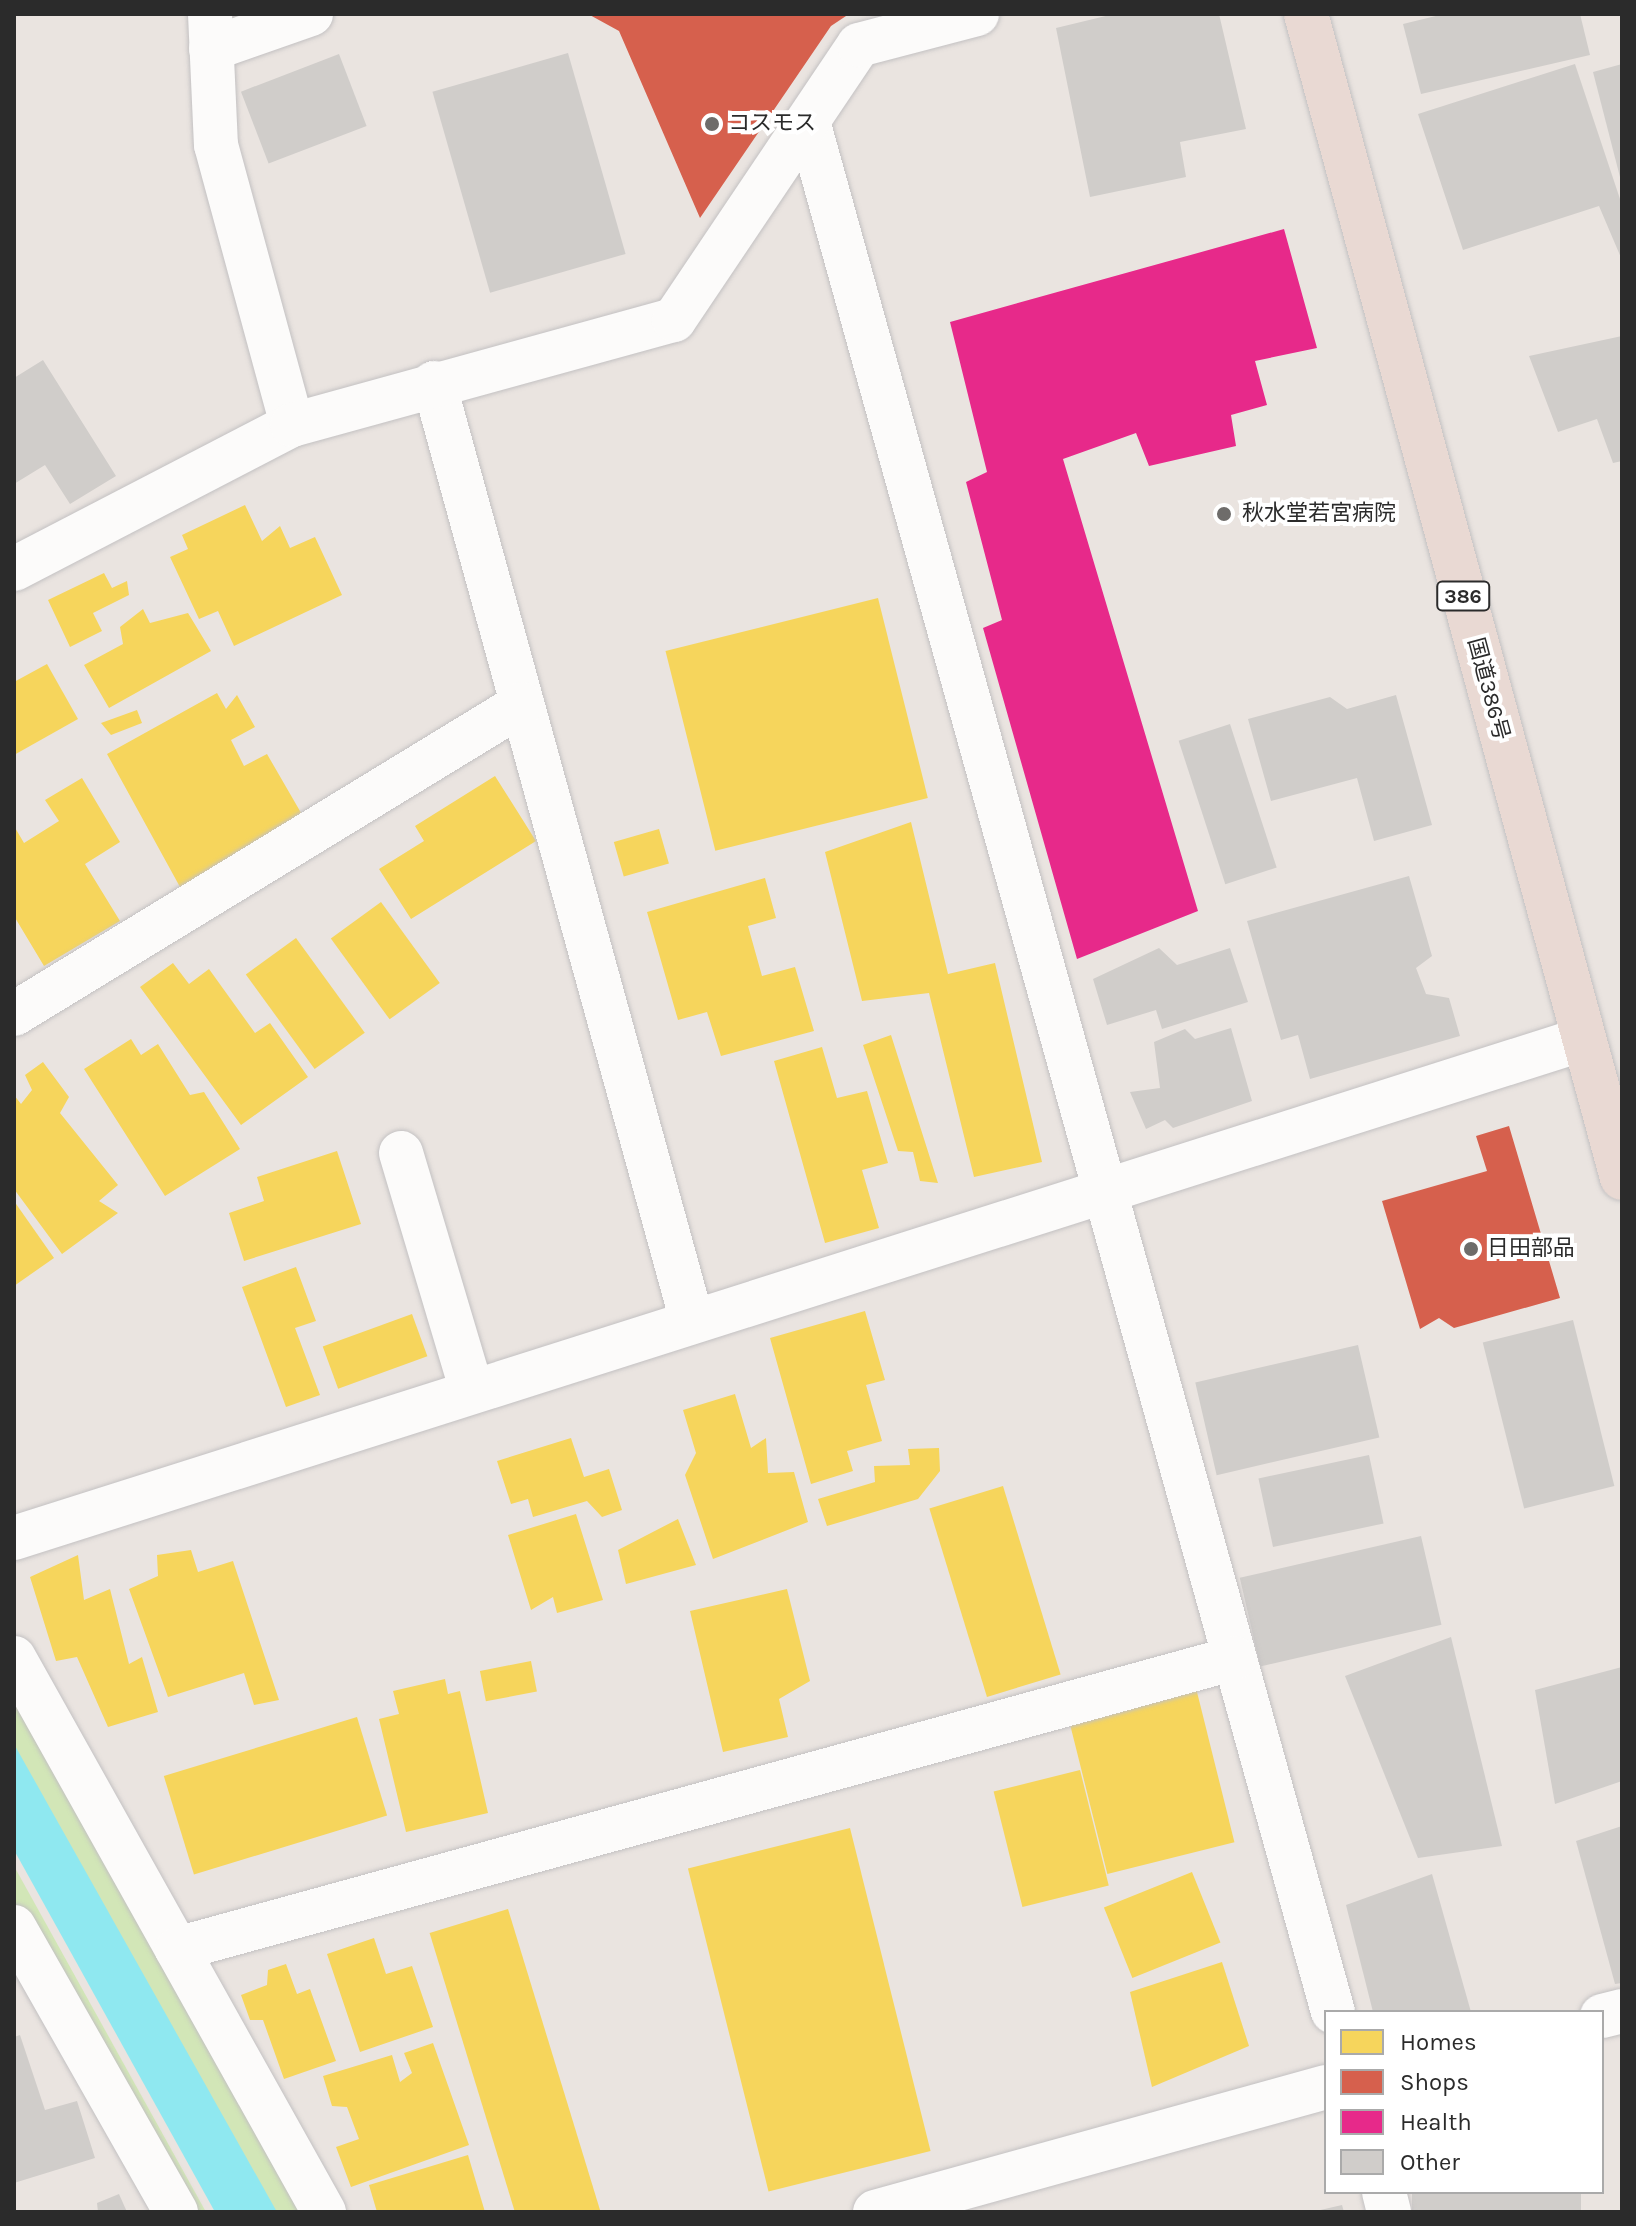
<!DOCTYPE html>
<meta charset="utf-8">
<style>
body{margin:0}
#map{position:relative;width:1636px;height:2226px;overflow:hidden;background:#eae4e0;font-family:Karla,"Noto Sans JP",sans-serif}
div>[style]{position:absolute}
.green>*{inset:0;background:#d2e6b7;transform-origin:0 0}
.water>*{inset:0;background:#8fe8f0}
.homes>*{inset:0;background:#f6d55c;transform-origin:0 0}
.shops>*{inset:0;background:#d6604d}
.health>*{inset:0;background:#e7298a}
.building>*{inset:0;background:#d0cdca;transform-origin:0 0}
.roads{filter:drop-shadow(0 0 2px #c3c1c2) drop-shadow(0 0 2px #c3c1c2)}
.minor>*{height:44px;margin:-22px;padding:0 22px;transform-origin:22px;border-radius:22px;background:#fcfbfa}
.highway>*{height:44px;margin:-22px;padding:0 22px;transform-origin:22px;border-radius:22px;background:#e9d9d3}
.dots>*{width:22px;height:22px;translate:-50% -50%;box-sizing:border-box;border:4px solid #fff;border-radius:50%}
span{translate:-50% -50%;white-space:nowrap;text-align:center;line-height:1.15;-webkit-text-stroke:8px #fff;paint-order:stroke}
.shield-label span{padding:2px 6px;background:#fff;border:2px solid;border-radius:6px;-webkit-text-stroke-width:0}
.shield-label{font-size:20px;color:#2b2b2b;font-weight:700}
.poi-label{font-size:22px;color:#2b2b2b}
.left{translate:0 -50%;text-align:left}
.street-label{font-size:22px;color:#2b2b2b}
.frame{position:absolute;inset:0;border:16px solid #2b2b2b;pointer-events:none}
.legend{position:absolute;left:1324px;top:2010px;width:280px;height:184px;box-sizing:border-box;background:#fff;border:2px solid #aaa;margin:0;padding:10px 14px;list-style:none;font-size:24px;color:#2b2b2b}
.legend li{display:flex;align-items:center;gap:16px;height:40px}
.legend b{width:40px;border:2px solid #aaa}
</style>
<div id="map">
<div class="green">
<i style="left:14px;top:1688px;width:603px;height:44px;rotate:60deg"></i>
<i style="clip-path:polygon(14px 1866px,206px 2212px,186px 2212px,14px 1905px)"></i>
</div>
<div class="water">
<i style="clip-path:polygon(14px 1744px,277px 2212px,215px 2212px,14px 1850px)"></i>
</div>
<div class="homes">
<i style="clip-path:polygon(245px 505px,262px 541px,280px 526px,290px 548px,315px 537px,342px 595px,234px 646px,218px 611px,199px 619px,170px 557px,188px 549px,182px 535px)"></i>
<i style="clip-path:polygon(104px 573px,112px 588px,127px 581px,129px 595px,93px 613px,102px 631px,70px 647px,48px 600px)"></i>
<i style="left:878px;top:598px;width:206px;height:219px;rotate:76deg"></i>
<i style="clip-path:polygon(143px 609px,150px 623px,188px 613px,211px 651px,109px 708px,84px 665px,123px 644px,120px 627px)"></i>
<i style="clip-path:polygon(47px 664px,78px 719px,14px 755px,14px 682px)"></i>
<i style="clip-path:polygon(217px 693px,226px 709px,237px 695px,255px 727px,231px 740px,244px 766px,267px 754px,304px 818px,180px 887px,107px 754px)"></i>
<i style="clip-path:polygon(137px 710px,142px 723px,111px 735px,101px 723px)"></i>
<i style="clip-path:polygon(495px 776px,536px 841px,411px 919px,379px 869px,424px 841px,415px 826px)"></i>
<i style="clip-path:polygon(82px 778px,120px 842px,85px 864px,120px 921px,44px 966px,14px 916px,14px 826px,24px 843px,59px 821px,45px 800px)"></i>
<i style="clip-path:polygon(911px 822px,948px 974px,995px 963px,1042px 1162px,974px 1177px,929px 993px,862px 1001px,825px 852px)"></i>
<i style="left:659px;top:829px;width:36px;height:47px;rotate:74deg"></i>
<i style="clip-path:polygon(765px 878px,776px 918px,748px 926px,762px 976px,795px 967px,814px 1031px,721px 1056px,707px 1012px,678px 1020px,647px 912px)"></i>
<i style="left:381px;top:902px;width:100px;height:62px;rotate:54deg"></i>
<i style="left:296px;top:938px;width:117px;height:62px;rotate:54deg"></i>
<i style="clip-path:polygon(173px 963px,189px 984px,209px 969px,255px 1033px,270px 1023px,308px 1077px,241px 1125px,140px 987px)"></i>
<i style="clip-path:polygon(891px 1035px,938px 1183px,920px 1181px,913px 1152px,898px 1151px,863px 1045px)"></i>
<i style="clip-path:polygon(131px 1039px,141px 1055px,158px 1044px,190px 1095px,204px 1092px,240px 1149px,165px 1196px,84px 1069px)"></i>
<i style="clip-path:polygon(822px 1047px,837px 1098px,867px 1091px,888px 1163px,862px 1170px,879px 1228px,825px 1243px,774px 1061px)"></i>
<i style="clip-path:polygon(43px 1062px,69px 1097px,60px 1113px,118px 1185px,99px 1201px,118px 1213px,62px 1254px,14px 1189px,14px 1095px,21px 1104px,32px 1090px,25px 1075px)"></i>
<i style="clip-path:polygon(337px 1151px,361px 1224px,244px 1261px,229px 1213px,264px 1201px,257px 1177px)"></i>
<i style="clip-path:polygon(14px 1201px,54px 1258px,14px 1286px)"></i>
<i style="clip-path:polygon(296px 1267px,316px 1321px,295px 1328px,320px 1395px,286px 1407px,242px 1287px)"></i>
<i style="clip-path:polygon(865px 1311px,885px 1380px,866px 1385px,882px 1441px,847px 1451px,853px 1471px,811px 1484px,770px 1338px)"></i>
<i style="left:412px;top:1314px;width:45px;height:95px;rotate:70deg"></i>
<i style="clip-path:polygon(735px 1394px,751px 1448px,766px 1438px,768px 1473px,794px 1472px,808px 1522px,713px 1559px,685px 1475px,696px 1453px,683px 1410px)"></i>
<i style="clip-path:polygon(571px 1438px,584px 1477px,609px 1469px,622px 1510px,602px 1517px,587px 1501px,533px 1517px,528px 1499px,511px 1504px,497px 1461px)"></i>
<i style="clip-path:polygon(939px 1448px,940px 1471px,918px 1499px,827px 1526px,818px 1499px,875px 1482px,874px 1466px,910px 1465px,908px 1449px)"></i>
<i style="left:1003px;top:1486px;width:197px;height:77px;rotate:73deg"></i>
<i style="clip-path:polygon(576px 1514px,603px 1600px,557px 1613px,553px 1597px,531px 1610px,508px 1535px)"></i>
<i style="clip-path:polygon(678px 1519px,696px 1565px,626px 1584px,618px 1550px)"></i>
<i style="clip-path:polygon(191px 1550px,198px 1572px,233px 1561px,279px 1700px,254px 1705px,244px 1673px,168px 1697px,129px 1589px,158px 1576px,157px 1555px)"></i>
<i style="clip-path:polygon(78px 1555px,84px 1600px,110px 1589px,129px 1664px,142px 1657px,158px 1712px,108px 1727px,77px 1657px,56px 1661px,30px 1577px)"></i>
<i style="clip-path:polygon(787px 1589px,810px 1681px,779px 1699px,788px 1737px,723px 1752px,690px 1611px)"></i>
<i style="left:531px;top:1661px;width:31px;height:52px;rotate:79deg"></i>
<i style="clip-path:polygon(445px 1679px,448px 1694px,460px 1691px,488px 1813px,406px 1832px,379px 1719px,399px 1714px,393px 1691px)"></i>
<i style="left:1196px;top:1688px;width:159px;height:131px;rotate:76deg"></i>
<i style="left:357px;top:1717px;width:103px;height:202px;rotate:73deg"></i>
<i style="left:1080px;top:1770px;width:119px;height:89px;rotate:76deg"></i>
<i style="left:850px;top:1828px;width:333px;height:167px;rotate:76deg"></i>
<i style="left:1192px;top:1872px;width:76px;height:95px;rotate:68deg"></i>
<i style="left:508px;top:1909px;width:316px;height:82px;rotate:73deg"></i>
<i style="clip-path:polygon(374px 1938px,386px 1974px,412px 1966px,433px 2027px,360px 2052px,327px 1954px)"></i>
<i style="clip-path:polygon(1222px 1962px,1249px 2046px,1152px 2087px,1130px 1992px)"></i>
<i style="clip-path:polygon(286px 1964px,297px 1994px,310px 1989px,336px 2061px,284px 2079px,263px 2020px,250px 2020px,241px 1995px,267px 1985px,268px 1970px)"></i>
<i style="clip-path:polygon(433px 2043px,469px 2145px,351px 2187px,336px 2147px,359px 2139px,347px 2107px,332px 2106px,323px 2076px,392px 2055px,400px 2082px,412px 2073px,404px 2053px)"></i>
<i style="clip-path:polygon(468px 2155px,485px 2212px,377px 2212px,369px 2185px)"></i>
</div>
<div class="shops">
<i style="clip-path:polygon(588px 14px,849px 14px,831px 26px,700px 218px,619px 31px)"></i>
<i style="clip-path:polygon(1509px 1126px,1560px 1298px,1454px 1328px,1439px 1318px,1420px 1329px,1382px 1201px,1487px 1171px,1476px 1136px)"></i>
</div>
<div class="health">
<i style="clip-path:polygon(1284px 229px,1317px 348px,1255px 361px,1267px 405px,1231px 415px,1236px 446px,1149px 466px,1136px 433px,1063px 459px,1198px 911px,1077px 959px,983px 628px,1002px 620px,966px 482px,987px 472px,950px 322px)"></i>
</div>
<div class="building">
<i style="clip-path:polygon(1114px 14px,1219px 14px,1246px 129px,1180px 142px,1186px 177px,1090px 197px,1056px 28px)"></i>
<i style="clip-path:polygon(1444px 14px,1580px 14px,1590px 55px,1421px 94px,1403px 24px)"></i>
<i style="left:568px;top:53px;width:209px;height:141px;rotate:74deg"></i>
<i style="left:339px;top:54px;width:77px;height:105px;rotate:69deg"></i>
<i style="clip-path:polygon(1575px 64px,1622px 205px,1622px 260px,1599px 206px,1463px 250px,1418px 114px)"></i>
<i style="clip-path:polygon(1622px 64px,1622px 181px,1621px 181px,1593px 72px)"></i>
<i style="clip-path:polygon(1622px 336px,1622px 461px,1613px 463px,1597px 419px,1558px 432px,1529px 356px)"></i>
<i style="clip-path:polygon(43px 360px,116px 476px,70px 504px,45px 465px,14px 484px,14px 378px)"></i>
<i style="clip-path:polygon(1396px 695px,1432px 825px,1374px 841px,1357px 778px,1271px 801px,1248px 719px,1330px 697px,1347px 709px)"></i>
<i style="left:1230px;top:724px;width:151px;height:54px;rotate:72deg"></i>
<i style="clip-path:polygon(1409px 876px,1432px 956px,1416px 968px,1426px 994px,1449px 998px,1460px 1036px,1310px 1079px,1298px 1035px,1281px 1040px,1247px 921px)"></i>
<i style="clip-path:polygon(1159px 948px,1177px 965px,1230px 948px,1248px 1002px,1162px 1029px,1156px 1010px,1107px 1025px,1093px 979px)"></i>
<i style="clip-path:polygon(1231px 1028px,1252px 1101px,1173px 1128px,1165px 1120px,1146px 1129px,1130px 1092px,1160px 1088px,1154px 1042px,1185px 1029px,1195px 1039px)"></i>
<i style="left:1573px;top:1320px;width:171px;height:93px;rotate:76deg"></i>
<i style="left:1358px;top:1345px;width:95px;height:167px;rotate:77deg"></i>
<i style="left:1369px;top:1455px;width:70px;height:113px;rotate:78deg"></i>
<i style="left:1421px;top:1536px;width:91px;height:186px;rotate:77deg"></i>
<i style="clip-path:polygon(1451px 1637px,1502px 1846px,1418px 1858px,1345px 1676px)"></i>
<i style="clip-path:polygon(1622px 1667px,1622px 1781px,1555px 1804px,1535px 1690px)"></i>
<i style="clip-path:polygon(1622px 1826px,1622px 1983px,1615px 1984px,1576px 1841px)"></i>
<i style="clip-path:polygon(1432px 1874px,1471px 2012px,1373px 2012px,1346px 1905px)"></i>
<i style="clip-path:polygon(20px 2035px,45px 2110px,77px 2101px,95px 2158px,14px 2183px,14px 2037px)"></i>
<i style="left:1412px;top:2192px;width:169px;height:21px"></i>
<i style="clip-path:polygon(119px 2194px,127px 2212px,98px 2212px,97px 2203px)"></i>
<i style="clip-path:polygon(1342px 2205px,1344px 2212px,1316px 2212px,1316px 2211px)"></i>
</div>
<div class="roads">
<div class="minor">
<i style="left:210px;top:14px;width:131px;rotate:87.4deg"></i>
<i style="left:216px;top:145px;width:290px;rotate:74.8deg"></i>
<i style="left:211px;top:49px;width:106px;rotate:-19.3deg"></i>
<i style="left:809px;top:125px;width:1958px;rotate:74.48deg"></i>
<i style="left:434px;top:383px;width:973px;rotate:74.62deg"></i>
<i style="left:14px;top:569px;width:313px;rotate:-27.4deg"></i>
<i style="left:292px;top:425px;width:396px;rotate:-15.4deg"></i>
<i style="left:674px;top:320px;width:331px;rotate:-56.1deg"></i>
<i style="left:859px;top:45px;width:122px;rotate:-14.7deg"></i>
<i style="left:14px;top:1014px;width:595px;rotate:-31.39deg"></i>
<i style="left:401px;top:1153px;width:248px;rotate:73.4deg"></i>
<i style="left:14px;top:1538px;width:1646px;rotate:-17.64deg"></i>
<i style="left:14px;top:1658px;width:635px;rotate:60.77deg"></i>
<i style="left:14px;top:1927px;width:328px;rotate:60.4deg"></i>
<i style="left:177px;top:1949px;width:1097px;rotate:-15.38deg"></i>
<i style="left:1602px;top:2016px;width:21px;rotate:-14deg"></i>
<i style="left:1384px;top:2192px;width:21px;rotate:76deg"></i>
<i style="left:875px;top:2212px;width:468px;rotate:-15.5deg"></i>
</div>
<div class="highway">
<i style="left:1306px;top:14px;width:1206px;rotate:74.81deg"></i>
</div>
</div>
<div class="dots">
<i style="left:712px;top:124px;background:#6e6c6a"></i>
<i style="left:1224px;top:514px;background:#6e6c6a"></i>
<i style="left:1471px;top:1249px;background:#6e6c6a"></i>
</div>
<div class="shield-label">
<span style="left:1463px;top:596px">386</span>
</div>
<div class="poi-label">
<span class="left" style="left:728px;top:124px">コスモス</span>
<span class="left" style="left:1242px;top:514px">秋水堂若宮病院</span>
<span class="left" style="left:1487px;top:1249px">日田部品</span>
</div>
<div class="street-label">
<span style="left:1488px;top:689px;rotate:75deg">国道386号</span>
</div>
<div class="frame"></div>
<ul class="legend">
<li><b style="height:22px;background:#f6d55c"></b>Homes</li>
<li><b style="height:22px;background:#d6604d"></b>Shops</li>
<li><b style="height:22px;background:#e7298a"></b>Health</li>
<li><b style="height:22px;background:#d0cdca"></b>Other</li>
</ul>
</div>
